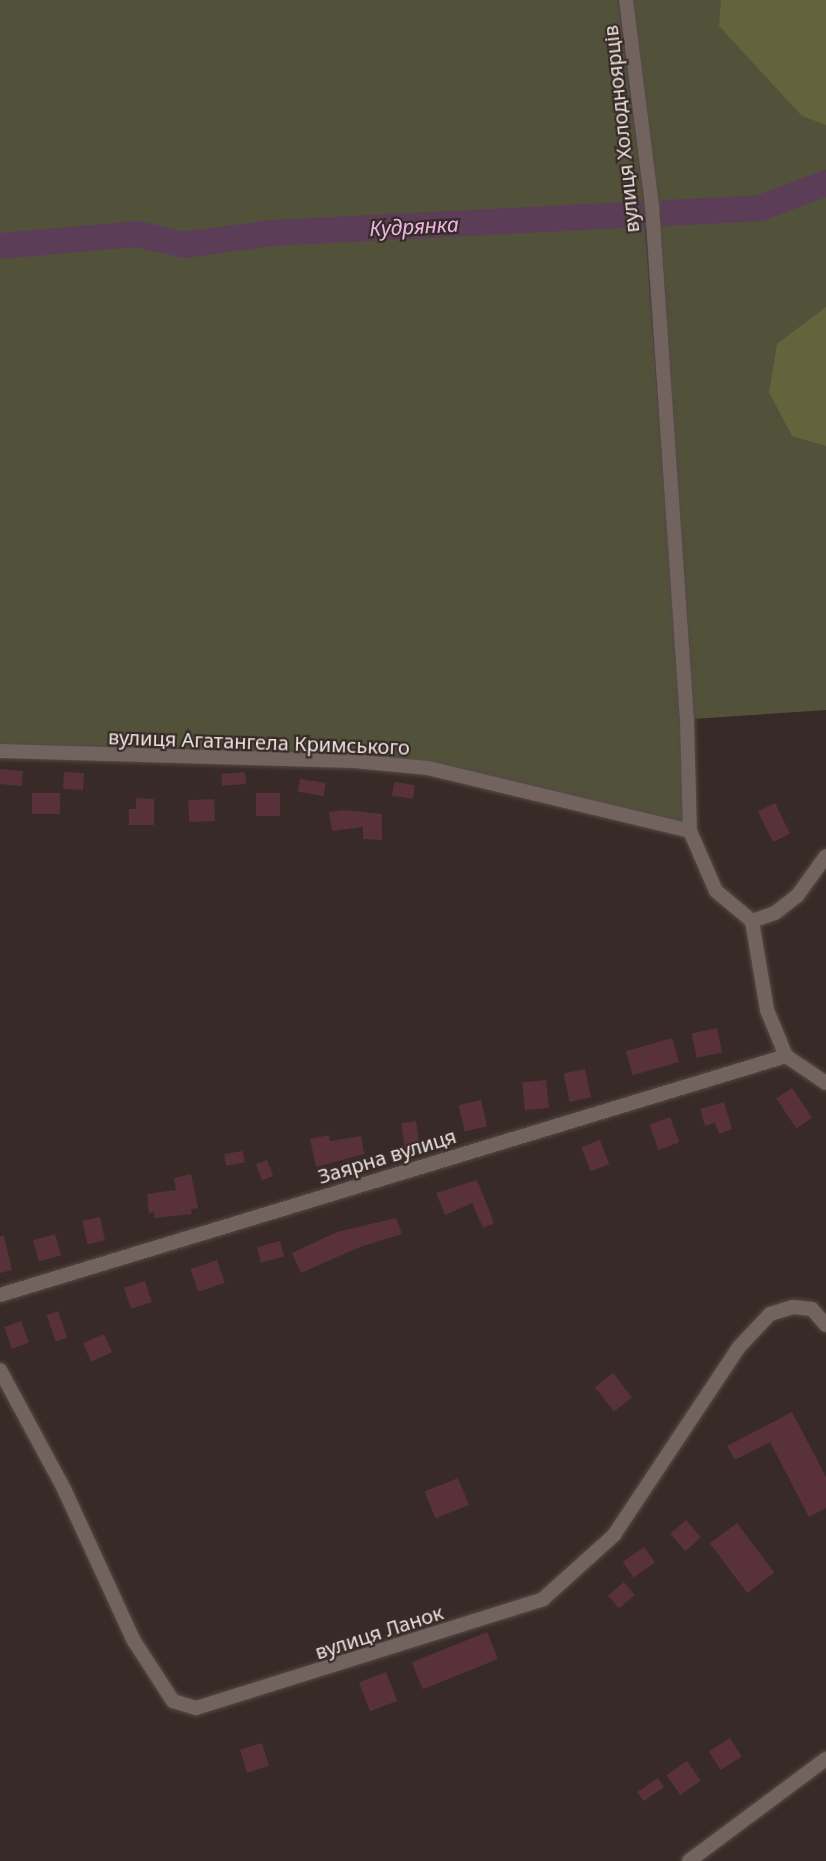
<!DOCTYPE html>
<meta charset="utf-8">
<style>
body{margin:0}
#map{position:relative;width:826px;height:1861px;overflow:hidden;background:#382b27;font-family:"Noto Sans",sans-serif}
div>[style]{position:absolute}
.green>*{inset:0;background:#52523a}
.forest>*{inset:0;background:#64643c}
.river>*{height:26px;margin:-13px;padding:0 13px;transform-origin:13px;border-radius:13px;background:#5b3d58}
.building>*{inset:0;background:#58313b;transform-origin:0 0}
.roads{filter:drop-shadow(0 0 2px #544a46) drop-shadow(0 0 2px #544a46)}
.street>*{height:14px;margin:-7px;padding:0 7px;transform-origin:7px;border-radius:7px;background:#72635e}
span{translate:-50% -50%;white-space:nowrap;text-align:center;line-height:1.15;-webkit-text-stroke:4.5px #382b27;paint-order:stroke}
.street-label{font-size:20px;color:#ebe3e0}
.water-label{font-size:21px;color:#ebb5e6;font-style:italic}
</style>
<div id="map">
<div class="green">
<i style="clip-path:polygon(0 0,618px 0,642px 188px,681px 721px,683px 824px,428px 764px,0 747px)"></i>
<i style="clip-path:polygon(632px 0,826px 0,826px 710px,693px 719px,656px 186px)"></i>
</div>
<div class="forest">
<i style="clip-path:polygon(721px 0,826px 0,826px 125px,802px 116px,719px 26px)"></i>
<i style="clip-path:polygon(826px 307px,826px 446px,792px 436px,769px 392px,777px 344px)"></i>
</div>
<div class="river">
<i style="left:0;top:246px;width:139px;rotate:-5deg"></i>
<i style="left:138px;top:234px;width:47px;rotate:13.4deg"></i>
<i style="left:184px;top:245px;width:88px;rotate:-7.9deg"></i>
<i style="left:271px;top:233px;width:490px;rotate:-2.9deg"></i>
<i style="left:760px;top:208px;width:71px;rotate:-20.7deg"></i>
</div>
<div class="building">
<i style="left:0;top:769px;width:23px;height:15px;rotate:5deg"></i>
<i style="left:64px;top:772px;width:20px;height:17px;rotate:3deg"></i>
<i style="left:245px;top:772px;width:12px;height:24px;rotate:85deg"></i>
<i style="left:300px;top:779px;width:26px;height:13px;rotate:9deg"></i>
<i style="left:394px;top:782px;width:21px;height:14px;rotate:8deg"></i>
<i style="left:32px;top:793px;width:28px;height:21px"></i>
<i style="left:256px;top:793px;width:24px;height:23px"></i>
<i style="clip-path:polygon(136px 798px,154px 799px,154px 825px,129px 825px,129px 809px,136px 809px)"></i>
<i style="left:214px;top:799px;width:22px;height:26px;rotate:87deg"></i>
<i style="left:775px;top:803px;width:34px;height:19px;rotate:64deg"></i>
<i style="clip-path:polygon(344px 810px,382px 814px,382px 840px,363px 839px,363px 827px,332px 831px,329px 812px)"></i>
<i style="left:717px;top:1028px;width:25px;height:26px;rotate:78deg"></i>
<i style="left:672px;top:1038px;width:25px;height:48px;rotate:74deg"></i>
<i style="left:585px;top:1069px;width:29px;height:22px;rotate:78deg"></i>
<i style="left:546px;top:1080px;width:28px;height:24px;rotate:84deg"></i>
<i style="left:792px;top:1088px;width:36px;height:19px;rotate:56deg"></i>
<i style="left:481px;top:1100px;width:27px;height:23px;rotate:77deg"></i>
<i style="clip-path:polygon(724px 1102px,732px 1129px,719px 1134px,715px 1123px,705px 1126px,700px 1109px)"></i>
<i style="left:670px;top:1117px;width:27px;height:22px;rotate:70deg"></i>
<i style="left:416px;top:1121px;width:27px;height:15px;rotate:82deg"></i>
<i style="clip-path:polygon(329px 1135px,330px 1141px,361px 1136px,364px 1154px,316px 1167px,310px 1139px)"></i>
<i style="left:600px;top:1140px;width:26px;height:20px;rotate:69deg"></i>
<i style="left:243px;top:1151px;width:12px;height:19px;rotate:81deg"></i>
<i style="left:267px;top:1160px;width:17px;height:12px;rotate:69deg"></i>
<i style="clip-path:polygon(191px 1174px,198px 1208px,191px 1209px,192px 1214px,155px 1218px,154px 1212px,149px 1213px,147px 1194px,176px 1190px,174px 1178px)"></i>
<i style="clip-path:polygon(477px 1180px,494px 1223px,483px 1228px,472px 1203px,445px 1215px,436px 1193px)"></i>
<i style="left:100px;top:1217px;width:24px;height:18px;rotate:78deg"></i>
<i style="clip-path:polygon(396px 1218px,402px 1234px,360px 1247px,301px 1273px,292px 1253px,337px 1232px)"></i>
<i style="left:55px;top:1234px;width:22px;height:23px;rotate:74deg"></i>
<i style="clip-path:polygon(0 1236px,4px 1236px,12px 1270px,0 1273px)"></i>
<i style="left:280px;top:1241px;width:16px;height:24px;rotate:75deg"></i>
<i style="left:217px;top:1260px;width:24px;height:28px;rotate:71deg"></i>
<i style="left:145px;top:1281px;width:22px;height:22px;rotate:72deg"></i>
<i style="left:58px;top:1311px;width:28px;height:12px;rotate:71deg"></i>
<i style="left:21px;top:1321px;width:23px;height:18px;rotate:70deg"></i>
<i style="left:104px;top:1334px;width:20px;height:23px;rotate:66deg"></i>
<i style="left:613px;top:1373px;width:31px;height:23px;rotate:52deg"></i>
<i style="clip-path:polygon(792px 1412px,826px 1477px,826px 1508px,809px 1517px,770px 1442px,735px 1460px,727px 1446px)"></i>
<i style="left:458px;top:1478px;width:29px;height:36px;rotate:68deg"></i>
<i style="left:686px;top:1520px;width:23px;height:21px;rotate:49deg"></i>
<i style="left:737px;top:1523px;width:62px;height:34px;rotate:53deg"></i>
<i style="left:644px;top:1547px;width:19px;height:26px;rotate:55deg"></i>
<i style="left:624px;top:1582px;width:17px;height:21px;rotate:50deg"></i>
<i style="left:487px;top:1632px;width:29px;height:81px;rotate:68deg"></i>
<i style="left:386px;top:1672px;width:31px;height:29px;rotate:69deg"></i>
<i style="left:730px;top:1738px;width:22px;height:25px;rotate:58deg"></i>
<i style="left:262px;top:1743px;width:24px;height:23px;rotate:73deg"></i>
<i style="left:687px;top:1761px;width:24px;height:25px;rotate:55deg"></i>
<i style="left:658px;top:1778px;width:11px;height:25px;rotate:56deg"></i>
</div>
<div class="roads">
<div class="street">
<i style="left:626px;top:0;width:209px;rotate:82.8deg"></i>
<i style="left:652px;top:207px;width:514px;rotate:86.1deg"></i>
<i style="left:687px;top:720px;width:111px;rotate:88.5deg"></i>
<i style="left:690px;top:831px;width:65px;rotate:66.6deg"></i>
<i style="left:716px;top:891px;width:47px;rotate:39.8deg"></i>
<i style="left:752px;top:921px;width:90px;rotate:80.4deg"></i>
<i style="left:767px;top:1010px;width:50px;rotate:67.6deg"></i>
<i style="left:786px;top:1056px;width:48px;rotate:34deg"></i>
<i style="left:0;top:751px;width:354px;rotate:1.6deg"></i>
<i style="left:354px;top:761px;width:74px;rotate:5.4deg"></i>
<i style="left:428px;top:768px;width:269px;rotate:13.5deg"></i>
<i style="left:752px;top:921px;width:24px;rotate:-19deg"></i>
<i style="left:775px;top:913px;width:28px;rotate:-38deg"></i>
<i style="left:797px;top:896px;width:49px;rotate:-54.1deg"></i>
<i style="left:0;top:1295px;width:822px;rotate:-16.91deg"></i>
<i style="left:0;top:1370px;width:135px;rotate:61.7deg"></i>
<i style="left:64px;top:1489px;width:167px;rotate:65.3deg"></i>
<i style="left:134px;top:1641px;width:72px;rotate:57deg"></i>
<i style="left:173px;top:1701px;width:24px;rotate:17deg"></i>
<i style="left:196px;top:1708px;width:364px;rotate:-17.4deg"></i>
<i style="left:543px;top:1599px;width:96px;rotate:-42deg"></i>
<i style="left:614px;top:1535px;width:226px;rotate:-56.4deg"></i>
<i style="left:739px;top:1347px;width:45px;rotate:-46.8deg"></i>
<i style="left:770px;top:1314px;width:24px;rotate:-17deg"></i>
<i style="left:793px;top:1307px;width:19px;rotate:6deg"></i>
<i style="left:812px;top:1309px;width:21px;rotate:49deg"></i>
<i style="left:689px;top:1861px;width:171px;rotate:-36.7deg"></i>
</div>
</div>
<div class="street-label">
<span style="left:621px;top:129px;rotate:-96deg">вулиця Холодноярців</span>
<span style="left:259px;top:742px;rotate:2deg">вулиця Агатангела Кримського</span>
<span style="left:387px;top:1156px;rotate:-17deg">Заярна вулиця</span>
<span style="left:379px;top:1632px;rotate:-18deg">вулиця Ланок</span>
</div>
<div class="water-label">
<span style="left:414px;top:226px;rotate:-3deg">Кудрянка</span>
</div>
</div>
